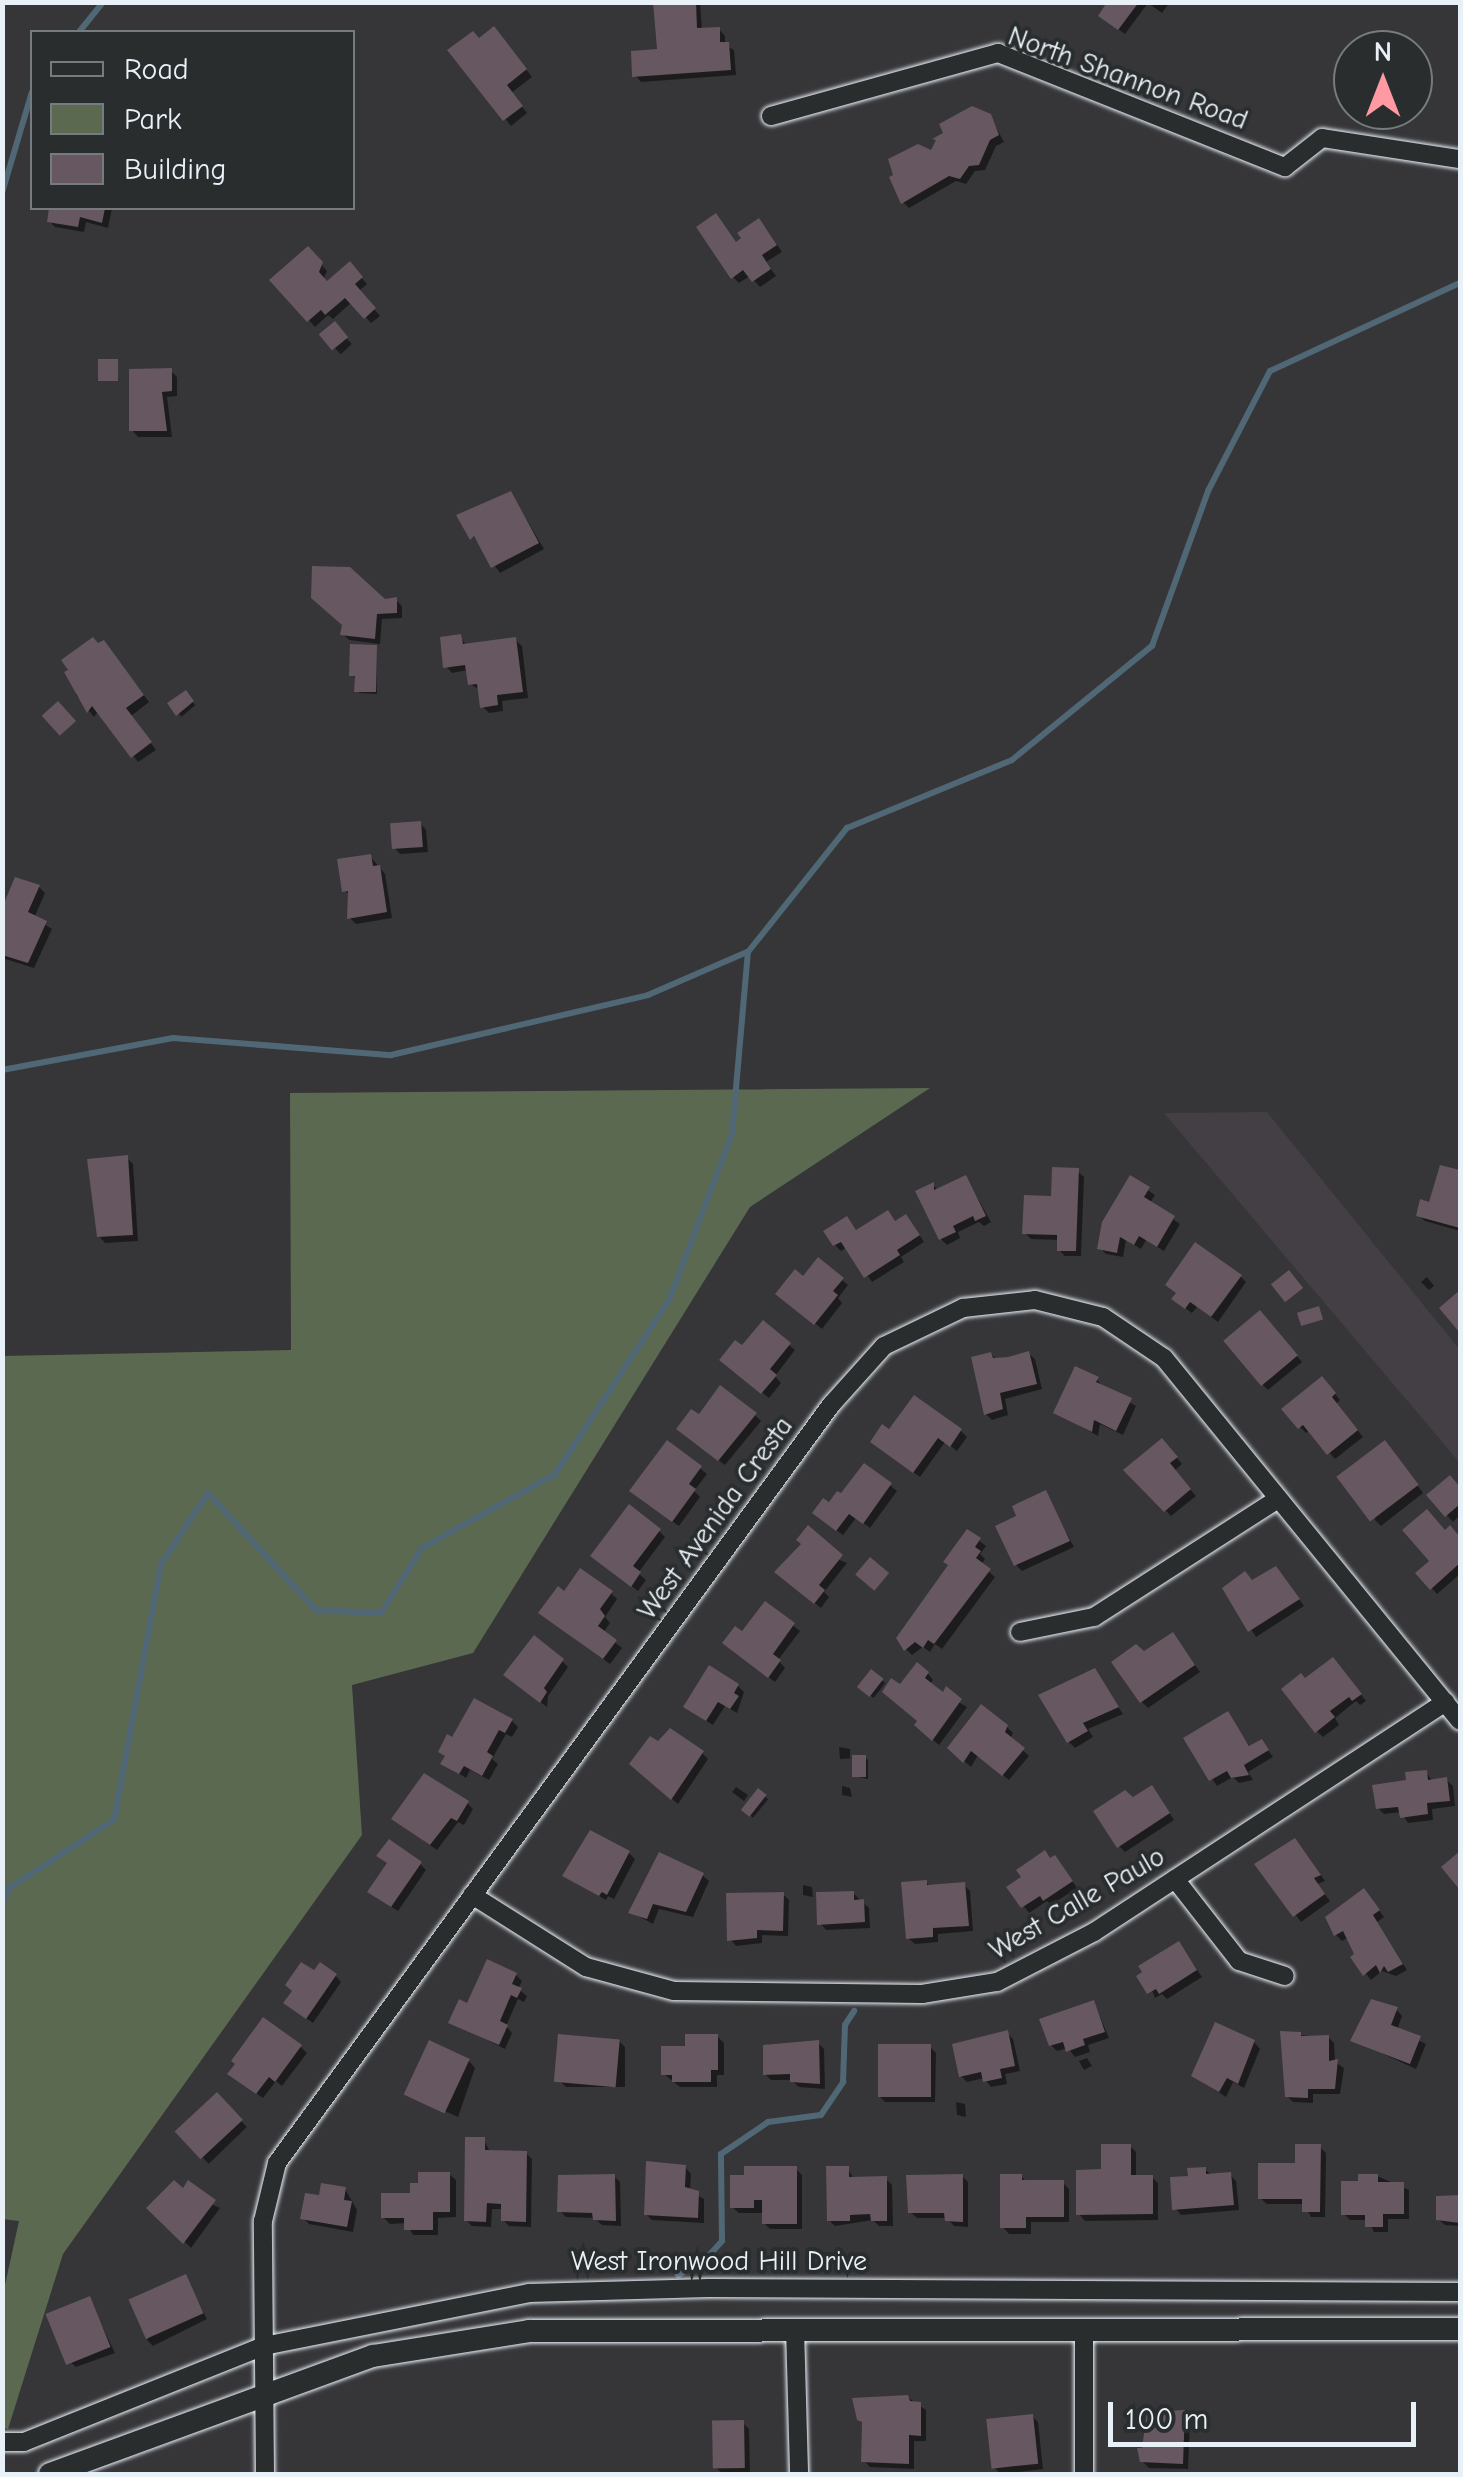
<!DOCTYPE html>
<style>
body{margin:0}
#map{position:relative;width:1463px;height:2477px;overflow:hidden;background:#363538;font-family:"Comic Neue",sans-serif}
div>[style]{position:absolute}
.built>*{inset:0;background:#443f44}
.green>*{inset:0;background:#5b6951}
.shadow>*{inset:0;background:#0007;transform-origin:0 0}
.stream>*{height:6px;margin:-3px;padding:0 3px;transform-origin:3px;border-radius:3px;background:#506875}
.building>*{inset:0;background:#665761;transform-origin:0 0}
.roads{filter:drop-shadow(0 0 2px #e8f1f8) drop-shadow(0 0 2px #e8f1f8)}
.minor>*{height:18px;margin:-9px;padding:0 9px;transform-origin:9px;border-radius:9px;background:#2a2d2e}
.tertiary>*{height:22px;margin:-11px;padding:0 11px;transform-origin:11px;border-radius:11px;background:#2a2d2e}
span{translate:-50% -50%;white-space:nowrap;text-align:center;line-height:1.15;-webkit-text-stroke:8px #2a2d2e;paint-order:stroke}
.street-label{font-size:28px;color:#e8f1f8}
.frame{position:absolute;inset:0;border:5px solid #e8f1f8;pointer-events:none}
.legend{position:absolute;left:30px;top:30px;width:325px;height:180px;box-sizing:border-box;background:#2a2d2e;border:2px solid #767b7f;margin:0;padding:12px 18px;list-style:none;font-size:30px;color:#e8f1f8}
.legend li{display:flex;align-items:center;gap:20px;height:50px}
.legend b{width:50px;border:2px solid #767b7f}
.north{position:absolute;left:1333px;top:30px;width:100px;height:100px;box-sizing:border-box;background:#2a2d2e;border:2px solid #767b7f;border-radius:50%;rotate:0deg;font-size:28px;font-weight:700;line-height:40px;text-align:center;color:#e8f1f8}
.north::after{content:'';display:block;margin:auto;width:35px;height:45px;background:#ff9aa2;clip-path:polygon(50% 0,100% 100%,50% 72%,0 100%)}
.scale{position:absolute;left:1108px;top:2402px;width:308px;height:45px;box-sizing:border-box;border:5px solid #e8f1f8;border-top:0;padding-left:12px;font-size:30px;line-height:35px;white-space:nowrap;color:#e8f1f8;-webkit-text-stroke:8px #2a2d2e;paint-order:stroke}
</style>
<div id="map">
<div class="built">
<i style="clip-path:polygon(1267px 1112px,1460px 1350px,1460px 1463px,1164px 1113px)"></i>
</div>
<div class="green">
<i style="clip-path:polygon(930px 1088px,750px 1207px,473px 1653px,352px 1685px,362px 1835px,63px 2254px,8px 2429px,3px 2427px,3px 2294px,19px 2221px,2px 2219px,3px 1356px,291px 1350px,290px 1093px)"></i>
</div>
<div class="shadow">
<i style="clip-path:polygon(656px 2px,700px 2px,702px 30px,719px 29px,725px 36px,725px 45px,734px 50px,736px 75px,641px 82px,635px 75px,659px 52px)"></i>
<i style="clip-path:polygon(1109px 2px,1170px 2px,1162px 13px,1148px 3px,1125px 34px,1107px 21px)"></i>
<i style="clip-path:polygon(500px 36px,532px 77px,511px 93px,527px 113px,511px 126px,451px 50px)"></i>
<i style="clip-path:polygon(990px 116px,1004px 142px,996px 146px,985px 170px,975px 171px,966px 184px,956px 181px,909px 208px,903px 202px,933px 153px)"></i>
<i style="clip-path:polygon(52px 208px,112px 208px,108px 228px,86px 222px,84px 232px,55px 227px,49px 221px)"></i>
<i style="clip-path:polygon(765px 227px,782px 252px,766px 262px,776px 276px,760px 287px,750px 276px,739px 283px,733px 277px,737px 244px)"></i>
<i style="clip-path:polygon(308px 250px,327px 271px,323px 280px,327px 284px,350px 265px,367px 284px,359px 291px,380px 316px,371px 323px,352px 302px,333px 319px,328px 315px,315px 327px,273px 280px)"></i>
<i style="left:334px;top:325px;width:26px;height:15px;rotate:47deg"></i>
<i style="clip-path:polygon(171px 371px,177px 377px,177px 396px,167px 397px,172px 437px,138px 437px,132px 430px)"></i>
<i style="clip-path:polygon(511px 494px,544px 549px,500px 573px,459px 516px)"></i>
<i style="clip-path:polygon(396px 600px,402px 606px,402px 618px,382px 619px,380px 644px,349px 640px,343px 634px,384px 601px)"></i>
<i style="clip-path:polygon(460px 637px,467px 646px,515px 640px,522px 646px,528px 698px,502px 701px,503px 711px,489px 713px,483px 707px,480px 690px,470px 684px,468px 670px,452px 673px,446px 666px)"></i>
<i style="clip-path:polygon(99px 646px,109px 649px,149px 702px,131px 716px,156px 750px,138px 762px,99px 710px,94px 717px,76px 695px)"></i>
<i style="clip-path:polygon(376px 648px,377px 694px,359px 693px,357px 678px,351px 675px)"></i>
<i style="left:185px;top:693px;width:16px;height:18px;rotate:50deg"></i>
<i style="clip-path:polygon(420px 823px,426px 830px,428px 852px,400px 854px,394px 847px)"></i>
<i style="clip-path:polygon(370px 856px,385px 874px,392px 918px,356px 924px,349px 917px,351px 897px,345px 890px)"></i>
<i style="clip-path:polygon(39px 887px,45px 893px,34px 918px,52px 929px,34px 968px,2px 958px,2px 915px)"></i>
<i style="clip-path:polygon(1460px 964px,1460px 1010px,1458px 1008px)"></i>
<i style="clip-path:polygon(127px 1158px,133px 1164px,138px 1241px,105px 1243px,99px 1236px)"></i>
<i style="clip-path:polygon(1442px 1168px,1460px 1173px,1460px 1231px,1425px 1221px,1418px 1215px,1431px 1205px)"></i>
<i style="clip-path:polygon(1077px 1171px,1084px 1177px,1081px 1256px,1065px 1256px,1059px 1250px,1059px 1240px,1031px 1239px,1025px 1233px)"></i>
<i style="clip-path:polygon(966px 1178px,991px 1222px,984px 1226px,979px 1222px,958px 1232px,960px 1238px,947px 1245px,941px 1239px,933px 1185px,939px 1191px)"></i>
<i style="clip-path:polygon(1131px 1179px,1155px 1195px,1150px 1203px,1180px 1224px,1164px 1251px,1146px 1240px,1141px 1249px,1126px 1240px,1123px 1257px,1106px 1254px,1100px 1248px)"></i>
<i style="clip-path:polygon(847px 1219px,858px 1232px,912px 1223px,924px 1242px,901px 1257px,904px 1262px,872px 1282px,847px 1247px,841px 1251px,835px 1245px)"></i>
<i style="clip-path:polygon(1240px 1276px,1246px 1282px,1218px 1322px,1197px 1307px,1192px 1313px,1181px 1305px)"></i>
<i style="clip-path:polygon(1427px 1277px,1434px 1286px,1429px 1290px,1421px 1282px)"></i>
<i style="clip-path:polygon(803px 1279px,842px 1280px,848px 1285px,838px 1298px,842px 1303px,822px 1329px,785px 1299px)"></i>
<i style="clip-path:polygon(1266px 1320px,1302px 1362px,1268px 1390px,1262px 1384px)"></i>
<i style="clip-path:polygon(789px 1345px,795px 1350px,775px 1376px,781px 1383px,769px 1398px,729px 1366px,742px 1349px)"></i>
<i style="clip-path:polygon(1028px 1353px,1035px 1359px,1042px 1389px,1005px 1399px,1008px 1415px,992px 1420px,986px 1414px,991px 1354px,997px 1360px)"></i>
<i style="clip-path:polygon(1097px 1379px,1102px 1387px,1136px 1406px,1123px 1435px,1100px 1424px,1098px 1436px,1056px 1413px)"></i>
<i style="clip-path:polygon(1328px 1385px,1340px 1400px,1336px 1404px,1363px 1437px,1335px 1459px,1310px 1430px,1306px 1433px,1300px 1427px)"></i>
<i style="clip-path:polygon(755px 1415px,761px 1421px,725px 1465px,685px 1435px,700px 1418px)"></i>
<i style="clip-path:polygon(961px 1431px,967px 1437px,957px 1451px,945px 1442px,920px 1477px,879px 1448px,890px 1433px)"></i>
<i style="clip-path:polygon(667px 1443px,707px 1474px,694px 1491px,700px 1497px,679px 1526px,638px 1497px)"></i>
<i style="clip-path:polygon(1168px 1447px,1182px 1464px,1174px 1471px,1196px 1496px,1171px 1516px,1126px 1470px)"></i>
<i style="clip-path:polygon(1391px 1449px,1423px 1493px,1381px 1526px,1375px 1520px)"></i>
<i style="clip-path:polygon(865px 1466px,897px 1491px,870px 1528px,856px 1518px,843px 1535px,821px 1519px)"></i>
<i style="clip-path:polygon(1449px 1478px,1460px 1490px,1460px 1515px,1453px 1522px,1429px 1495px)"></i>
<i style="clip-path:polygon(1045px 1493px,1074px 1547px,1022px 1571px,1016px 1565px,1019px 1517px)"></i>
<i style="clip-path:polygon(1450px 1529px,1460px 1539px,1460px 1574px,1437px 1594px,1418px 1573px,1432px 1561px)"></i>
<i style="clip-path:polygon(659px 1531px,665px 1537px,638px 1573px,646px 1580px,638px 1591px,599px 1561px)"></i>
<i style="clip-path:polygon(968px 1532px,986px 1546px,980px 1554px,985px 1559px,981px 1565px,995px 1577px,942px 1649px,935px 1644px,930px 1652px,923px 1647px,912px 1655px,906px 1649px)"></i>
<i style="clip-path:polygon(804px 1545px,847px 1563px,824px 1592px,829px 1597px,821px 1608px,783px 1578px)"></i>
<i style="clip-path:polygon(1282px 1575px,1304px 1606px,1256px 1637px,1226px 1589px)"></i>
<i style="clip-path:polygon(611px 1593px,617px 1599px,605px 1617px,610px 1623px,603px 1633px,622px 1648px,610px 1664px,548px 1619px)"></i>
<i style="clip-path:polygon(766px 1604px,800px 1631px,778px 1660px,785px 1668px,775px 1682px,731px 1649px)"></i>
<i style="clip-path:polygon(1178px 1641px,1200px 1672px,1148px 1708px,1142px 1702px,1144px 1654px)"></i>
<i style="clip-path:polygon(562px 1661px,568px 1667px,548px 1696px,547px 1707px,513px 1681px)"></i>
<i style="clip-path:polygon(1339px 1666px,1366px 1701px,1360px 1705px,1356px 1701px,1335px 1718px,1339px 1725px,1323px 1737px,1317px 1731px,1306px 1681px)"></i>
<i style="clip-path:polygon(1094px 1671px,1123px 1714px,1088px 1729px,1093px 1737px,1075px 1748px,1069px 1742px)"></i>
<i style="left:871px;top:1672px;width:18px;height:19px;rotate:38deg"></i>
<i style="clip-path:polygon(928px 1674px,933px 1680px,929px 1685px,967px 1707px,939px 1745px,923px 1731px,901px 1687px)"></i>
<i style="clip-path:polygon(738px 1686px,744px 1692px,737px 1713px,725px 1706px,713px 1725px,692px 1712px)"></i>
<i style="clip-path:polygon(1228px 1714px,1251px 1748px,1262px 1742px,1273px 1757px,1248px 1772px,1253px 1780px,1239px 1783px,1233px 1777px,1217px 1786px,1186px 1739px)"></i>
<i style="clip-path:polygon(512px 1721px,518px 1727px,512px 1737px,506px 1734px,492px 1759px,498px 1764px,489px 1780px,470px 1770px,466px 1778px,443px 1763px,453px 1741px)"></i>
<i style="clip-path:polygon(1006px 1726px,1013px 1733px,1010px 1739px,1029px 1756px,1009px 1780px,978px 1755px,971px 1767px,950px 1748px)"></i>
<i style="clip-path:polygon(839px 1747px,850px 1749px,850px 1758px,865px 1757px,868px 1760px,868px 1779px,854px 1776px,855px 1758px,840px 1759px)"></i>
<i style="clip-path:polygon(702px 1753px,708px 1759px,678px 1804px,638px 1770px)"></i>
<i style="clip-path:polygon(1426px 1772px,1433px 1782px,1446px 1780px,1453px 1786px,1455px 1806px,1432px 1809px,1433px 1820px,1408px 1823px,1401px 1812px,1384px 1814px,1378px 1808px)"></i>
<i style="clip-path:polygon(842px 1786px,850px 1788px,852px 1797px,842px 1795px)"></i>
<i style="clip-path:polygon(736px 1787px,748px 1795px,744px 1801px,732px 1792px)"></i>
<i style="left:758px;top:1791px;width:13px;height:24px;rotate:39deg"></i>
<i style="clip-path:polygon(1157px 1794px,1174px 1820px,1125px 1852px,1119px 1846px,1132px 1800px)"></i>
<i style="clip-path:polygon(467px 1803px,473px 1809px,464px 1825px,458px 1822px,437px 1850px,401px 1825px)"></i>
<i style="clip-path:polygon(1301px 1847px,1325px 1881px,1317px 1884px,1330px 1901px,1301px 1922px,1258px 1865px)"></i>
<i style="clip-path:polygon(629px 1853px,635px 1859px,614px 1899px,608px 1896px,606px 1900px,565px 1876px)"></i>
<i style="clip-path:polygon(420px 1864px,426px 1870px,398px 1911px,377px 1898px)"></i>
<i style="clip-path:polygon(1061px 1864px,1077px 1888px,1051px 1905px,1047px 1901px,1029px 1913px,1010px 1887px)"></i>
<i style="clip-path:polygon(702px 1875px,709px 1881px,693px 1917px,659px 1909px,653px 1924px,631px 1912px)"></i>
<i style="clip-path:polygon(926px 1882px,931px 1887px,964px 1885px,970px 1891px,973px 1931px,938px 1934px,938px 1942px,915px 1944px,908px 1938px)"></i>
<i style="clip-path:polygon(803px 1885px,812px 1887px,813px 1897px,803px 1895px)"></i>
<i style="clip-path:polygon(853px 1893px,869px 1908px,870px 1928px,826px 1930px,820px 1923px)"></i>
<i style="clip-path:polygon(783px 1894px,789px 1900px,788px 1936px,762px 1935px,762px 1943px,736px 1946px,730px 1939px)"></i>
<i style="clip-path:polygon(1370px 1898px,1384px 1917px,1377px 1922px,1407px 1970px,1396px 1976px,1382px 1971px,1371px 1980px,1354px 1958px,1357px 1955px,1349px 1937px,1342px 1941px,1336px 1935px)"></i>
<i style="clip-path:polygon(1184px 1950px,1202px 1977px,1167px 1999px,1162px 1994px,1155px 1998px,1145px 1972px)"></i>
<i style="clip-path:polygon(314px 1974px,335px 1975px,341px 1982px,313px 2023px,293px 2009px,294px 1992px)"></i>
<i style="clip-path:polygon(516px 1975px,522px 1981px,518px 1989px,527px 1996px,524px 2002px,518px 1999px,506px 2026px,512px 2033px,505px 2049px,451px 2022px)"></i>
<i style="clip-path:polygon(1094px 2003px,1109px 2038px,1088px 2045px,1090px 2052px,1075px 2057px,1068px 2048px,1057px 2051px,1051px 2045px)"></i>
<i style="clip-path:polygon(1396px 2009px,1402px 2016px,1397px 2030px,1426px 2044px,1416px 2069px,1353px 2040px)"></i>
<i style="clip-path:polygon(1007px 2033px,1013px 2039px,1020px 2071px,1005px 2074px,1007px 2084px,991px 2087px,984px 2078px,967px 2082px,961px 2076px)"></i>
<i style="clip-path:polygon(1300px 2035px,1328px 2037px,1334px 2043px,1335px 2062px,1344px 2068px,1340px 2094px,1313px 2094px,1313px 2103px,1293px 2102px,1287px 2096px)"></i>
<i style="clip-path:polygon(717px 2036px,724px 2043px,724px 2075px,717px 2075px,717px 2087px,680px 2087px,664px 2074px,688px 2049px)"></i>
<i style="clip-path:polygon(619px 2041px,625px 2047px,625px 2087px,566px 2087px,560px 2081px)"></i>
<i style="clip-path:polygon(1254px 2042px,1260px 2049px,1244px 2088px,1233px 2082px,1226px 2097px,1194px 2076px)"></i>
<i style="clip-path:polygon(818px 2043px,824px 2049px,825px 2089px,799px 2087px,791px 2080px,771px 2080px,765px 2074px)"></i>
<i style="clip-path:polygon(301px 2047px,307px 2053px,282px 2086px,276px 2081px,263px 2098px,237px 2079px)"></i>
<i style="clip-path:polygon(930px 2047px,936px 2053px,935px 2102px,885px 2102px,879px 2096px)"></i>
<i style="clip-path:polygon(1087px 2058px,1092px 2066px,1084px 2070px,1079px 2061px)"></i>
<i style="clip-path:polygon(469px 2061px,475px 2068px,458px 2117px,409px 2095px)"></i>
<i style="left:217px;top:2096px;width:43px;height:53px;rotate:46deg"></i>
<i style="clip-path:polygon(956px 2102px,965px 2104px,966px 2117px,957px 2115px)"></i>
<i style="clip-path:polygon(484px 2140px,490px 2152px,526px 2153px,532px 2159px,531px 2227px,509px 2226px,503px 2220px,503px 2209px,492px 2209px,491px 2227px,472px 2226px,466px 2220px)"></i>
<i style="clip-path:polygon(1130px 2146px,1136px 2152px,1136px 2177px,1152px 2177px,1158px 2183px,1158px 2220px,1085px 2221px,1079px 2214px)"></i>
<i style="clip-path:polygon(1320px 2147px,1326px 2153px,1325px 2217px,1311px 2217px,1304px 2204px,1267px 2204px,1260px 2198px)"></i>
<i style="clip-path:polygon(685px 2167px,691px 2174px,690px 2191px,704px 2199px,704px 2223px,652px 2220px,646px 2214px)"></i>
<i style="clip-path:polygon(796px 2169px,802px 2175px,802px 2229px,770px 2229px,764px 2223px,764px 2213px,739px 2213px,732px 2207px)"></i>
<i style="clip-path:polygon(848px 2169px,854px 2179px,886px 2179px,892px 2185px,893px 2226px,879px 2226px,873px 2220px,835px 2226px,829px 2220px)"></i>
<i style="clip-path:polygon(1205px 2169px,1212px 2176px,1230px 2175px,1236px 2181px,1239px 2210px,1181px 2215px,1175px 2208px,1190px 2178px)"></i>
<i style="clip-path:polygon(449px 2174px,456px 2180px,456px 2217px,438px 2218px,438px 2235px,413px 2235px,407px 2223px,390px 2224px,383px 2217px)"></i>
<i style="clip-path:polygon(614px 2176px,620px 2182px,621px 2226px,602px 2225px,594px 2218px,566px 2217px,560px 2211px)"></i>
<i style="clip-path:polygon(962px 2176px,968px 2182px,968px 2227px,954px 2226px,947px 2218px,917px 2218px,910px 2212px)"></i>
<i style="clip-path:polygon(1021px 2176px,1028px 2183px,1063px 2183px,1069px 2189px,1069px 2222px,1031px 2222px,1031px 2234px,1009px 2234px,1003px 2227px)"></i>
<i style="clip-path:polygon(1377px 2176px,1409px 2190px,1409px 2219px,1388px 2219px,1388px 2232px,1374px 2232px,1368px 2220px,1350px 2220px,1344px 2214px,1360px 2184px)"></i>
<i style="clip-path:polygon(345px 2189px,357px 2210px,353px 2232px,309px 2224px,303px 2218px)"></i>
<i style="clip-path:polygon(183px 2192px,220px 2208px,191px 2248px,150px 2208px)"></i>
<i style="clip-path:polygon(1438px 2198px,1460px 2198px,1460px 2226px,1445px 2225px,1438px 2219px)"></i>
<i style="clip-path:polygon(185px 2277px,207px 2319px,153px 2346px,147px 2340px)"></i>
<i style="clip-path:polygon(89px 2299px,115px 2353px,76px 2367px,69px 2361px)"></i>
<i style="clip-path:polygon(907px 2397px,926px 2410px,926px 2441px,914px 2441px,914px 2469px,870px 2467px,864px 2461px)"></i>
<i style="clip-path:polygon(1184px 2412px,1190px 2419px,1188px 2469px,1149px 2468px,1142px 2461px,1145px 2451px)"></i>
<i style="clip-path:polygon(1032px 2416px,1038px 2422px,1043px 2469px,1000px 2474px,994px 2467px)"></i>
<i style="clip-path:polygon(743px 2423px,749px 2429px,750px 2473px,722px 2473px,715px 2467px)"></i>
</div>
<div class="stream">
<i style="left:79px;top:32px;width:38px;rotate:-51deg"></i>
<i style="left:2px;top:193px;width:105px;rotate:-73.5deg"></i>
<i style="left:2px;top:1070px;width:174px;rotate:-10.6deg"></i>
<i style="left:173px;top:1038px;width:219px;rotate:4.5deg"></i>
<i style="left:391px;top:1055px;width:264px;rotate:-13.1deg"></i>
<i style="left:648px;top:995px;width:108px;rotate:-23.5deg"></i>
<i style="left:2px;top:1905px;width:18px;rotate:-68deg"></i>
<i style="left:9px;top:1888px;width:125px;rotate:-32.9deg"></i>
<i style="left:114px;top:1820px;width:260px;rotate:-79.6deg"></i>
<i style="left:161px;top:1564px;width:85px;rotate:-56.5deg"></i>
<i style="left:208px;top:1493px;width:159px;rotate:47.3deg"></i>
<i style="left:316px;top:1610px;width:65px;rotate:2.6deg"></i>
<i style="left:381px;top:1613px;width:77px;rotate:-57.8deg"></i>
<i style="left:422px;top:1548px;width:152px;rotate:-29.1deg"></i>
<i style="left:555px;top:1474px;width:210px;rotate:-56.8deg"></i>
<i style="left:670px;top:1298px;width:175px;rotate:-69.3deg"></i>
<i style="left:732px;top:1134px;width:183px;rotate:-85deg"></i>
<i style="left:748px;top:952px;width:159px;rotate:-51.4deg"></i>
<i style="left:847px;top:828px;width:178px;rotate:-22.4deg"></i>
<i style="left:1012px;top:760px;width:181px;rotate:-39.2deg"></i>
<i style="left:1152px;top:646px;width:165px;rotate:-70.1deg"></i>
<i style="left:1208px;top:491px;width:135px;rotate:-62.7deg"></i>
<i style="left:1270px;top:371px;width:209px;rotate:-24.9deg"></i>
<i style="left:678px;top:2275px;width:30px;rotate:-28deg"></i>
<i style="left:704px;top:2261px;width:27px;rotate:-48deg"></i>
<i style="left:722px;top:2241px;width:87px;rotate:-90.7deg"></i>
<i style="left:721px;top:2154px;width:57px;rotate:-34.2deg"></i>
<i style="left:768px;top:2122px;width:53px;rotate:-7.5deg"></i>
<i style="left:821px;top:2115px;width:40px;rotate:-56deg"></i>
<i style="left:843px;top:2082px;width:57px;rotate:-88deg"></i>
<i style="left:845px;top:2025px;width:17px;rotate:-57deg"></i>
</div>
<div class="building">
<i style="clip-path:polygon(653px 2px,696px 2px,697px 28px,720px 27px,720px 42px,729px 42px,731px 70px,632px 77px,631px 51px,657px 49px)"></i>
<i style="clip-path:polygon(1107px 2px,1139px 2px,1118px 30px,1098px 16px)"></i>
<i style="clip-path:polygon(494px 26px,527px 69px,507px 85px,523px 106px,503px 121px,447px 50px,473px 31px,479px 38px)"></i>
<i style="clip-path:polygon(972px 106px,991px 114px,999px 135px,990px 140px,979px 165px,969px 166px,960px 179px,949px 176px,901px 204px,889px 177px,893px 175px,888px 159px,918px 144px,931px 150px,936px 140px,932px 139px,943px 133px,939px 124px)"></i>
<i style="clip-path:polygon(49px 208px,105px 208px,102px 223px,80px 217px,78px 227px,47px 222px)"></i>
<i style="clip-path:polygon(716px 213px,736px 242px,741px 238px,737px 233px,759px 218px,777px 245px,762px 255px,771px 269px,752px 282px,743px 270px,731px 279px,696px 227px)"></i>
<i style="clip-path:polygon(308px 246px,323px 262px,319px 272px,327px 281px,350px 261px,363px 277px,355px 284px,376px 308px,364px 319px,345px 298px,325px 315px,321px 310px,307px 322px,269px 280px)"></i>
<i style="left:335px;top:321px;width:21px;height:21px;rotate:51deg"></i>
<i style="left:118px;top:359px;width:22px;height:20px;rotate:90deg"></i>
<i style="clip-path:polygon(172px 368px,172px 391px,162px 392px,167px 431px,129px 431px,129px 369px)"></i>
<i style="clip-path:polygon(511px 491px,539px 543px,491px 568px,474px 536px,470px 540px,456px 515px)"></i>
<i style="clip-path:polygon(312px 566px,350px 567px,385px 599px,397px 597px,397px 613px,377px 614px,375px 639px,340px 635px,342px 625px,311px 598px)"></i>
<i style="clip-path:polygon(461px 634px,463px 644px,516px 637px,523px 692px,497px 695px,498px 705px,480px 708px,477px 684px,468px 685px,465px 665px,443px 668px,440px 637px)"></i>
<i style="clip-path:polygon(93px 637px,98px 643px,104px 640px,144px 695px,126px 708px,152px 742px,131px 758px,92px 706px,87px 713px,64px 672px,68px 670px,61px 660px)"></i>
<i style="clip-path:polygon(350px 644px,377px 645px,376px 692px,354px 692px,355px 676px,349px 676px)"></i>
<i style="clip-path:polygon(186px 690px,194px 701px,176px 716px,167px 703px)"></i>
<i style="left:58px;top:701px;width:27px;height:22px;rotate:48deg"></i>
<i style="left:421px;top:821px;width:26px;height:31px;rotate:86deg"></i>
<i style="clip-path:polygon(371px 854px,373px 866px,380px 865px,387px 912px,347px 919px,348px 891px,342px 892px,337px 859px)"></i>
<i style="clip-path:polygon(15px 877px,40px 885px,28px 912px,47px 921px,28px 963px,2px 955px,2px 908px)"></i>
<i style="clip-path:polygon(128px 1155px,133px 1235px,97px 1237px,87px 1159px)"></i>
<i style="clip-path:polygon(1440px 1165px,1460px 1170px,1460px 1228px,1416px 1216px,1420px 1199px,1429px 1202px)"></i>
<i style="clip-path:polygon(1052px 1167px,1079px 1168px,1076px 1251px,1057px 1251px,1057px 1235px,1022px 1234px,1024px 1195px,1051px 1196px)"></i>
<i style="clip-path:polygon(966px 1175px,986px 1216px,975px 1221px,973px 1216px,953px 1226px,956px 1232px,939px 1240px,915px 1191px,934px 1182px,934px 1190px)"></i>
<i style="clip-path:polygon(1130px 1175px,1150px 1187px,1144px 1197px,1175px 1216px,1157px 1247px,1139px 1236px,1134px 1245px,1120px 1237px,1117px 1253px,1097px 1249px,1102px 1222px)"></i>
<i style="clip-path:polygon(888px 1210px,895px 1221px,906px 1214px,920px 1235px,897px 1250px,900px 1255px,864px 1278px,841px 1242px,833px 1246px,823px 1231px,847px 1216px,856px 1230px)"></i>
<i style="clip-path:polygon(1195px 1242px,1242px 1275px,1211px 1317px,1190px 1302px,1185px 1309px,1171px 1299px,1176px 1293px,1165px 1285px)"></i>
<i style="clip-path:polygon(818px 1257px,844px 1278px,833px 1291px,838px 1295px,814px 1325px,775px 1294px,795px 1269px,803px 1276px)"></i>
<i style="left:1289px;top:1270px;width:23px;height:23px;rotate:52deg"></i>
<i style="clip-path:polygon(1460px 1290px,1460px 1333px,1439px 1308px)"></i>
<i style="left:1319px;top:1306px;width:14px;height:23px;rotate:73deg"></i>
<i style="left:1260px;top:1310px;width:59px;height:48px;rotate:50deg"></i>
<i style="clip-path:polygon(763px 1320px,791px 1343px,770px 1369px,777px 1375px,761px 1394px,719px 1360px,735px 1340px,742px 1345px)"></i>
<i style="clip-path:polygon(1029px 1351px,1037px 1384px,1000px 1393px,1003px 1409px,984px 1415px,971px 1357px,991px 1352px,993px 1358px,1008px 1357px)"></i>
<i style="clip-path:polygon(1075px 1366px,1099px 1377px,1096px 1382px,1132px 1398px,1116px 1431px,1094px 1420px,1092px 1432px,1053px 1413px)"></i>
<i style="clip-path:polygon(1322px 1376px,1336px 1393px,1332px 1397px,1358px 1430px,1327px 1455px,1303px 1425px,1298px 1429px,1281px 1409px)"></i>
<i style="clip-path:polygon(720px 1385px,757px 1413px,718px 1461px,676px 1429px,691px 1409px,699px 1414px)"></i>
<i style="clip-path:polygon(914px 1395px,962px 1429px,950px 1447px,938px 1438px,913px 1473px,870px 1442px,882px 1424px,889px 1429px)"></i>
<i style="clip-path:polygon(1162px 1438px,1178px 1457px,1170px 1463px,1191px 1489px,1164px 1512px,1123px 1470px)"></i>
<i style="clip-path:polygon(667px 1440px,702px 1466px,689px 1484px,696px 1489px,672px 1522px,629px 1491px)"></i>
<i style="left:1385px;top:1440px;width:56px;height:61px;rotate:53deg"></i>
<i style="clip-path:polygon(864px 1463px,892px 1483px,863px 1524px,849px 1514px,836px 1531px,812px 1513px,823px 1498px,829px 1502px,837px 1491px,841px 1493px)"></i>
<i style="clip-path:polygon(1450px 1475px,1460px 1487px,1460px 1504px,1445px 1517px,1426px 1495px)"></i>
<i style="clip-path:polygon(1046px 1490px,1070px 1541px,1014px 1566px,995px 1526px,1016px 1516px,1012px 1506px)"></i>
<i style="clip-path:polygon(629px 1504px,661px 1529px,633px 1566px,641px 1572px,631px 1587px,590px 1556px)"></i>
<i style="clip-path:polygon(1427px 1509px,1445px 1530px,1450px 1525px,1460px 1537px,1460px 1563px,1430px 1590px,1415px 1573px,1429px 1561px,1402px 1530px)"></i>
<i style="clip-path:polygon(808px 1525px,843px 1555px,819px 1585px,825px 1590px,814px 1604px,774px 1572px,801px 1544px,796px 1540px)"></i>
<i style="clip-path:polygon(967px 1529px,981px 1538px,975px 1547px,981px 1551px,976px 1558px,991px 1569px,934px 1644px,928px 1640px,923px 1648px,915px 1642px,904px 1651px,896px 1638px,948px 1565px,943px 1562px)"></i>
<i style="left:870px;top:1557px;width:25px;height:23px;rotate:40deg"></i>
<i style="clip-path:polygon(1276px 1566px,1300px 1599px,1248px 1632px,1222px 1588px,1245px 1571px,1252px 1580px)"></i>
<i style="clip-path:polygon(580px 1568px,613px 1591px,600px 1609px,605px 1616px,598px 1626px,617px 1640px,603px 1659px,538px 1613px,558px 1586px,564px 1591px)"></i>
<i style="clip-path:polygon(765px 1601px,795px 1623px,773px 1654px,781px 1660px,768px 1678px,722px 1643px,735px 1626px,742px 1631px)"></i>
<i style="clip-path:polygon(1173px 1632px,1195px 1665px,1140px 1703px,1111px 1662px,1136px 1644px,1144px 1651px)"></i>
<i style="clip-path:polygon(534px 1635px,564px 1659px,544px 1688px,547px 1692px,540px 1703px,503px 1675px)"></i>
<i style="clip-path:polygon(1333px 1657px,1362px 1694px,1352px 1701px,1349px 1697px,1330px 1711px,1335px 1717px,1315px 1733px,1281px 1689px,1301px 1673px,1305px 1678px)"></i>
<i style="clip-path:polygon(917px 1662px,929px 1672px,925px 1678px,943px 1692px,946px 1686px,962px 1699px,932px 1741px,914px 1725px,917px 1721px,882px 1692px,891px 1678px,900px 1684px)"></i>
<i style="clip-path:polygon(709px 1665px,739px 1684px,734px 1693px,739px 1696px,730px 1709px,718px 1702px,706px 1721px,683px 1707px)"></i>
<i style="clip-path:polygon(1095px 1668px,1119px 1707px,1083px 1723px,1088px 1731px,1067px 1743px,1038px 1695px)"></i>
<i style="left:871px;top:1669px;width:16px;height:23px;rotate:38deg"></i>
<i style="clip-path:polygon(474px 1698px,513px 1719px,505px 1733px,499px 1730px,487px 1752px,493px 1756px,482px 1776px,464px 1766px,459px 1774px,440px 1764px,445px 1756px,438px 1752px,447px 1734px,452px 1737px)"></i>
<i style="clip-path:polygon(981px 1704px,1008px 1725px,1005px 1732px,1025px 1748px,1002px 1776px,971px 1751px,963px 1763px,947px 1748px)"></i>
<i style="clip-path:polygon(1228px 1711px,1249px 1746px,1262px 1739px,1269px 1750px,1244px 1765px,1249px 1775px,1231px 1778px,1227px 1771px,1209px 1781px,1183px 1738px)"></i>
<i style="clip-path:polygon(670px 1728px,704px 1751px,671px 1800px,629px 1764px,650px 1736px,658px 1741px)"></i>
<i style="left:866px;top:1755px;width:22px;height:14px;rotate:90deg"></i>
<i style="clip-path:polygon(1427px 1770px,1428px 1780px,1447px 1777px,1450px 1801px,1427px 1803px,1428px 1814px,1400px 1818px,1398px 1807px,1376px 1809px,1372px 1785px,1406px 1780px,1405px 1772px)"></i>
<i style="clip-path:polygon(424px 1773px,469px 1801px,457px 1821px,451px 1818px,430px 1845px,391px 1819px)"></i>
<i style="clip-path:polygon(1152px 1785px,1170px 1813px,1117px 1848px,1093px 1811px,1125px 1790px,1133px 1797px)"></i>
<i style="left:758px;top:1788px;width:11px;height:28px;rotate:38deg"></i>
<i style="clip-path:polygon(590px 1830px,630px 1851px,607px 1895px,602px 1892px,599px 1896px,562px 1876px)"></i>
<i style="clip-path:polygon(1295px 1838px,1321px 1875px,1314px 1878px,1325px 1894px,1293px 1917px,1254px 1864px)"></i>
<i style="clip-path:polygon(389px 1839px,422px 1862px,391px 1907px,367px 1892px,387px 1863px,376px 1856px)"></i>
<i style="clip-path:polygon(1045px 1850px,1050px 1858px,1055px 1855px,1073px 1881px,1043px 1901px,1040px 1896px,1021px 1908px,1006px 1887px,1021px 1877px,1016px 1870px)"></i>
<i style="clip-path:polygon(1460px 1851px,1460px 1890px,1441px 1867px)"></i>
<i style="clip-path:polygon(659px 1852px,704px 1873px,686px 1912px,653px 1904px,647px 1919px,628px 1913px)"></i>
<i style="clip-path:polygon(927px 1880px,927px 1885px,965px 1882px,969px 1926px,933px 1928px,933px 1937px,906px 1939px,901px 1882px)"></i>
<i style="clip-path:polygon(1364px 1888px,1380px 1910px,1373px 1915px,1403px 1964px,1388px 1972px,1384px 1966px,1380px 1973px,1376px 1965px,1363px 1976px,1350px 1957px,1354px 1954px,1343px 1931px,1334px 1936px,1325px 1917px)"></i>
<i style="clip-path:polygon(854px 1891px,854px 1900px,864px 1899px,865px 1922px,817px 1925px,816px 1892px)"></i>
<i style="clip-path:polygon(784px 1892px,783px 1931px,757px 1930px,757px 1938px,727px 1941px,726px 1893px)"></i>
<i style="clip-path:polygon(1179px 1941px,1197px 1970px,1159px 1994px,1156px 1989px,1147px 1994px,1136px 1976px,1142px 1972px,1138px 1966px)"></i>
<i style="clip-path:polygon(487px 1959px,517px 1973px,512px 1984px,522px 1988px,517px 1998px,511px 1995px,500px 2021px,508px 2025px,499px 2045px,448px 2023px,459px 1999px,467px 2003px)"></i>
<i style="clip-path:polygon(301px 1962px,314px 1970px,320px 1962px,337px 1974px,306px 2019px,283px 2003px,292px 1991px,285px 1985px)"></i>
<i style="clip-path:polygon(1371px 1999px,1398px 2007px,1391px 2025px,1421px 2036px,1410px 2064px,1350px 2041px)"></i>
<i style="clip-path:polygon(1094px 2000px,1105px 2032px,1083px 2039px,1085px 2045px,1066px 2052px,1063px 2042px,1049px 2046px,1039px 2019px)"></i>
<i style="clip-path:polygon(263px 2017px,302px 2045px,275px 2082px,269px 2077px,256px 2094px,227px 2074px,235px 2064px,231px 2061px)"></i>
<i style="clip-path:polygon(1215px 2022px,1255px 2040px,1238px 2084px,1227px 2078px,1219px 2092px,1191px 2076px)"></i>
<i style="clip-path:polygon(1008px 2030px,1015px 2066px,1000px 2069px,1002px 2078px,983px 2082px,981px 2072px,959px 2077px,952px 2044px)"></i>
<i style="clip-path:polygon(1280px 2031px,1301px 2032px,1301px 2036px,1329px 2035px,1329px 2061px,1338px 2059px,1335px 2089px,1308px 2089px,1308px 2098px,1285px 2097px)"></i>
<i style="left:558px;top:2034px;width:62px;height:48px;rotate:5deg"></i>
<i style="clip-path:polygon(685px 2034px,718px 2034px,718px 2070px,711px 2070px,711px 2082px,672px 2082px,672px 2075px,661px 2075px,661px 2046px,685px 2046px)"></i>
<i style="left:429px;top:2040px;width:45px;height:60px;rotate:25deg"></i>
<i style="clip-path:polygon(819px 2040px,820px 2084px,790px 2082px,790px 2074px,763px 2075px,763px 2045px)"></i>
<i style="left:878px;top:2044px;width:53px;height:53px"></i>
<i style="left:217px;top:2092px;width:38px;height:58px;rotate:47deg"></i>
<i style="clip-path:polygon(465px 2137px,485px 2137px,485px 2150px,527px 2151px,526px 2222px,501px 2221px,501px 2204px,487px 2203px,486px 2222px,464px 2221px)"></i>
<i style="clip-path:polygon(1101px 2144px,1131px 2144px,1131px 2175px,1153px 2175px,1153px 2214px,1076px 2215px,1076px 2170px,1101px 2169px)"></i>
<i style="clip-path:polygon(1295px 2144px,1321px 2144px,1320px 2212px,1302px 2212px,1302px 2199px,1258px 2199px,1258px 2163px,1295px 2163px)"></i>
<i style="clip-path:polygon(646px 2161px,686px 2165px,685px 2187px,699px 2191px,698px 2218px,644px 2215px)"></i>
<i style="clip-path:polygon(744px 2166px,797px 2166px,797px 2224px,762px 2224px,762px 2200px,754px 2200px,754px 2208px,730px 2208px,730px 2175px,744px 2175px)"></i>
<i style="clip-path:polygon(826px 2166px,849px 2166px,849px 2177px,887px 2176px,887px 2221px,871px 2221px,870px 2214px,850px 2215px,850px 2221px,827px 2221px)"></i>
<i style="clip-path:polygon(1206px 2167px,1206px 2174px,1231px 2172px,1234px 2205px,1172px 2210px,1170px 2177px,1188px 2176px,1187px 2168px)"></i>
<i style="clip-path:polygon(418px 2172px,450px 2172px,450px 2212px,433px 2212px,433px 2230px,404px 2230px,404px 2218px,381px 2218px,381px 2193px,410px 2193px,410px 2183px,418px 2183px)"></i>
<i style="clip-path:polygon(615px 2174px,616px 2221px,593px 2220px,592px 2213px,557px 2212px,558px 2175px)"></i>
<i style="clip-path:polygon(963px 2174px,963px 2222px,945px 2221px,944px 2213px,908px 2213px,906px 2175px)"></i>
<i style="clip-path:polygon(1000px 2174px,1022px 2174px,1022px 2180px,1064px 2180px,1064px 2217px,1026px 2217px,1026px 2228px,1000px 2228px)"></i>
<i style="clip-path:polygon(1358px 2174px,1378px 2174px,1378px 2182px,1404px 2182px,1404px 2214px,1383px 2214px,1383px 2227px,1365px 2227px,1365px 2215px,1341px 2215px,1341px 2181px,1358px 2181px)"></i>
<i style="clip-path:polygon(174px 2180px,183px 2188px,188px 2180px,216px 2200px,183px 2244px,146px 2208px)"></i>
<i style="clip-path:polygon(321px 2183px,346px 2187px,344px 2200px,352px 2201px,347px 2227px,300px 2219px,305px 2193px,319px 2195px)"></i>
<i style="clip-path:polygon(1460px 2195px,1460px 2223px,1436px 2220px,1436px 2196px)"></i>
<i style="left:186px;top:2274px;width:43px;height:63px;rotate:66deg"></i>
<i style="left:90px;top:2296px;width:55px;height:48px;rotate:68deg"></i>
<i style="clip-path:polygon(908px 2395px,910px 2401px,921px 2402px,921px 2436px,909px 2435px,909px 2464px,861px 2462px,862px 2422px,857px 2420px,852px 2398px)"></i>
<i style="clip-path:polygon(1185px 2410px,1183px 2464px,1140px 2462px,1137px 2448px,1142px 2448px,1147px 2412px)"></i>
<i style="left:1033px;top:2414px;width:50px;height:47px;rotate:84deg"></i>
<i style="left:744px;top:2420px;width:48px;height:32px;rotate:89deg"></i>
</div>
<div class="roads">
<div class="minor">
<i style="left:771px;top:116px;width:236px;rotate:-15.5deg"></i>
<i style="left:998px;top:53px;width:309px;rotate:21.7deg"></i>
<i style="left:1285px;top:167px;width:47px;rotate:-38.1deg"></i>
<i style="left:1322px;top:138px;width:140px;rotate:8.7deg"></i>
<i style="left:1020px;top:1632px;width:76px;rotate:-11.5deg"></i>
<i style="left:1094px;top:1617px;width:219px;rotate:-32.7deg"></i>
<i style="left:1175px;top:1879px;width:104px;rotate:52deg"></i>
<i style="left:1239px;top:1961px;width:48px;rotate:18.1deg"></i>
<i style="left:472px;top:1895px;width:135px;rotate:32.3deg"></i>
<i style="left:586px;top:1967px;width:91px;rotate:15.3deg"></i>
<i style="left:674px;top:1991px;width:248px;rotate:0.7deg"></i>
<i style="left:922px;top:1994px;width:76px;rotate:-9.1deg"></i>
<i style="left:997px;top:1982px;width:109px;rotate:-27.3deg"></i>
<i style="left:1094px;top:1932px;width:420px;rotate:-33.2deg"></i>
<i style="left:795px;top:2328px;width:146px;rotate:88.4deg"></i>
<i style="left:1084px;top:2331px;width:143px;rotate:90deg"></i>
<i style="left:2px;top:2442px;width:22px"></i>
<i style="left:24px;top:2442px;width:258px;rotate:-21.8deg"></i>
<i style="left:264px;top:2346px;width:270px;rotate:-11.3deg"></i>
<i style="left:529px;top:2293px;width:180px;rotate:-1.6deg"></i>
<i style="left:709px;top:2288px;width:751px;rotate:0.31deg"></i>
<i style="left:265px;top:2474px;width:253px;rotate:-90.5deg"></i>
<i style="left:263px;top:2221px;width:60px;rotate:-76.4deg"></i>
<i style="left:277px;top:2163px;width:939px;rotate:-53.84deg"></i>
<i style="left:831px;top:1405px;width:79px;rotate:-48.1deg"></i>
<i style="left:884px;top:1346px;width:88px;rotate:-25.7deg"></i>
<i style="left:963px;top:1308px;width:72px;rotate:-6.3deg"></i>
<i style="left:1035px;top:1300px;width:70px;rotate:14deg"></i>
<i style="left:1103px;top:1317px;width:73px;rotate:33.9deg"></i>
<i style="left:1164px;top:1358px;width:468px;rotate:50.8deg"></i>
</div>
<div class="tertiary">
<i style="left:50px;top:2474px;width:344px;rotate:-20.1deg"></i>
<i style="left:373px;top:2356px;width:158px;rotate:-9.1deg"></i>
<i style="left:529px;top:2331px;width:931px;rotate:-0.12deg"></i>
</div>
</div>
<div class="street-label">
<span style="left:1128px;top:78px;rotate:20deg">North Shannon Road</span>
<span style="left:715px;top:1518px;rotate:-54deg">West Avenida Cresta</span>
<span style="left:1077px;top:1903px;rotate:-30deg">West Calle Paulo</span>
<span style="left:719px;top:2261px">West Ironwood Hill Drive</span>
</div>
<div class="frame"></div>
<ul class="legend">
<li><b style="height:12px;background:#2a2d2e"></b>Road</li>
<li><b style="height:28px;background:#5b6951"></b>Park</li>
<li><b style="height:28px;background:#665761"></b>Building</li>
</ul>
<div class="north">N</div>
<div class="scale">100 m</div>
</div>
